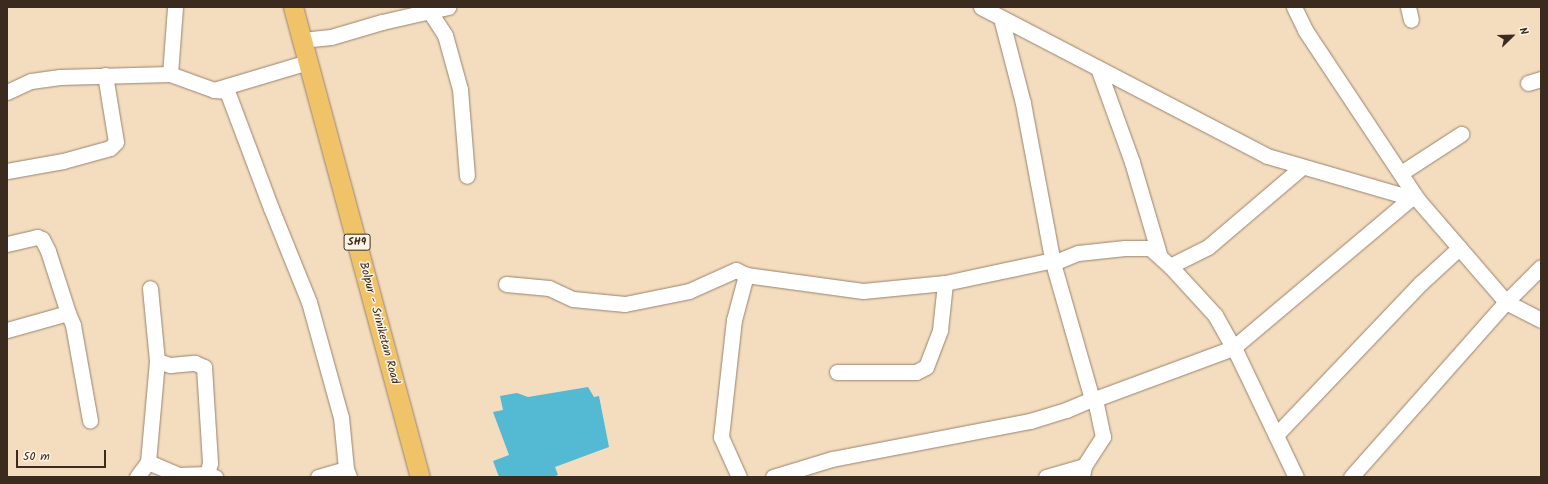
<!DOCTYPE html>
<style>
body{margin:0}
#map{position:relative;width:1548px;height:484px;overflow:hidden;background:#f4dcbe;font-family:Kalam,sans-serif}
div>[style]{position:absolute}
.water>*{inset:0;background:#54b9d3}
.roads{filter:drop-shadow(0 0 1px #98836e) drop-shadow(0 0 1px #98836e)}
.minor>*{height:15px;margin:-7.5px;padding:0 7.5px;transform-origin:7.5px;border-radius:7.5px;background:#fff}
.major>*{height:19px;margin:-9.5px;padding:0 9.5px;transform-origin:9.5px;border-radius:9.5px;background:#f0c369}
span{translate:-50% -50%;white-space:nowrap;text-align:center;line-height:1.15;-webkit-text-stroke:3px #fcf5e5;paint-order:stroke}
.shield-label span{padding:1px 3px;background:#fcf5e5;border:1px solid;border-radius:3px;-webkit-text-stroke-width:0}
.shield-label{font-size:11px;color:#3b2a1e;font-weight:700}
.street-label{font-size:12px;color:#3b2a1e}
.frame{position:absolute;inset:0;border:8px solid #3b2a1e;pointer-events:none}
.north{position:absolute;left:1492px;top:16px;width:40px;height:40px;-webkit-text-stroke:3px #fcf5e5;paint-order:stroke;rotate:67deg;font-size:11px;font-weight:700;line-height:16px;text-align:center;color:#3b2a1e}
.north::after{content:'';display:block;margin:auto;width:14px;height:18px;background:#3b2a1e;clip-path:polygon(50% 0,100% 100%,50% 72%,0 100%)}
.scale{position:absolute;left:16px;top:450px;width:90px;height:18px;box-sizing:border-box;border:2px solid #3b2a1e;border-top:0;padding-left:5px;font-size:12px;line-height:14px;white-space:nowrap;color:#3b2a1e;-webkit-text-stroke:3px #fcf5e5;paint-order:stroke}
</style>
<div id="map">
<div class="water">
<i style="clip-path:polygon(588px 387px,594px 397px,599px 396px,609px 447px,555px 467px,558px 475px,552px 477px,499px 477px,493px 461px,509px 455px,493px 412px,503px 410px,500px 396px,517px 393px,528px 397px)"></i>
</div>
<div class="roads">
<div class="minor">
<i style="left:981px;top:7px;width:322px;rotate:27.5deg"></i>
<i style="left:1267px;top:156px;width:157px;rotate:16.2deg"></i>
<i style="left:1418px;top:200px;width:135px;rotate:49.2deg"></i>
<i style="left:1506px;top:302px;width:39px;rotate:27deg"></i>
<i style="left:1294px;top:7px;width:25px;rotate:64deg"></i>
<i style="left:1305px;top:30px;width:204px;rotate:56.4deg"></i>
<i style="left:1408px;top:7px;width:13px;rotate:77deg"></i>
<i style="left:430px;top:12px;width:27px;rotate:57deg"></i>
<i style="left:445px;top:35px;width:56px;rotate:74.5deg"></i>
<i style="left:460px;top:89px;width:87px;rotate:85.4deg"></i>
<i style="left:1001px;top:18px;width:88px;rotate:75.5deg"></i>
<i style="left:1023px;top:103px;width:163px;rotate:79.4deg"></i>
<i style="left:302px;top:40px;width:29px;rotate:-6deg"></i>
<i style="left:331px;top:37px;width:53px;rotate:-16.4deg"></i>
<i style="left:382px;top:22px;width:68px;rotate:-12.8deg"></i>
<i style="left:1098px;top:68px;width:100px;rotate:70.1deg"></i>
<i style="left:1132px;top:162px;width:99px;rotate:73.6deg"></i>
<i style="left:170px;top:74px;width:67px;rotate:-85.7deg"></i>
<i style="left:1528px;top:83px;width:14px;rotate:-17deg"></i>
<i style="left:214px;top:90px;width:13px;rotate:4deg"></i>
<i style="left:227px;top:91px;width:125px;rotate:69.4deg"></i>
<i style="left:271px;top:208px;width:101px;rotate:68deg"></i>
<i style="left:309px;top:302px;width:119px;rotate:74.5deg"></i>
<i style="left:341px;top:417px;width:52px;rotate:84.5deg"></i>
<i style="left:346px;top:469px;width:9px;rotate:69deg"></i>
<i style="left:7px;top:92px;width:26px;rotate:-25deg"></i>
<i style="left:31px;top:81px;width:29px;rotate:-8deg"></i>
<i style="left:60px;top:77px;width:110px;rotate:-1.6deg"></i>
<i style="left:170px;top:74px;width:47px;rotate:20deg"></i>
<i style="left:214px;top:90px;width:98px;rotate:-16.6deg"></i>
<i style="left:7px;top:171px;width:57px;rotate:-10.1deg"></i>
<i style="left:63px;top:161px;width:49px;rotate:-15.5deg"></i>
<i style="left:110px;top:148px;width:8px;rotate:-45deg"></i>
<i style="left:116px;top:142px;width:68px;rotate:-99.3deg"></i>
<i style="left:1401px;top:173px;width:72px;rotate:-33deg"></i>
<i style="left:7px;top:244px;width:31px;rotate:-13deg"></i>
<i style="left:37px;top:237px;width:5px;rotate:22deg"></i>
<i style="left:42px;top:239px;width:13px;rotate:63deg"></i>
<i style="left:48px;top:251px;width:65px;rotate:72.1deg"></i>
<i style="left:68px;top:313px;width:13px;rotate:67deg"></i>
<i style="left:73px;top:325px;width:97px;rotate:79.9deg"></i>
<i style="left:1170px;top:266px;width:42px;rotate:-26.6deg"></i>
<i style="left:1208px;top:247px;width:123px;rotate:-40.4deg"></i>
<i style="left:506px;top:284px;width:43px;rotate:5.3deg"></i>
<i style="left:549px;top:288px;width:26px;rotate:25deg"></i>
<i style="left:573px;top:299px;width:52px;rotate:5.5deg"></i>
<i style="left:625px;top:304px;width:65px;rotate:-11.5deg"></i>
<i style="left:689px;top:291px;width:51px;rotate:-24.1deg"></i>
<i style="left:736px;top:270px;width:11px;rotate:27deg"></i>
<i style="left:746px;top:275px;width:118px;rotate:7.8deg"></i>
<i style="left:863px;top:291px;width:82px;rotate:-5.6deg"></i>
<i style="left:945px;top:283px;width:110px;rotate:-12deg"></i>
<i style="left:7px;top:330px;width:63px;rotate:-15.6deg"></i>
<i style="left:157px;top:361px;width:14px;rotate:17deg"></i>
<i style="left:170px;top:365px;width:25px;rotate:-5deg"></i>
<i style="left:195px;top:363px;width:10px;rotate:24deg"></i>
<i style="left:204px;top:367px;width:96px;rotate:86.4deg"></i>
<i style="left:210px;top:463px;width:11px;rotate:105deg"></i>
<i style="left:837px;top:372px;width:79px"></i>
<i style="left:916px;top:372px;width:11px;rotate:-27deg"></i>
<i style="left:926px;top:367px;width:40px;rotate:-69deg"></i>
<i style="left:940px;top:330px;width:47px;rotate:-83.9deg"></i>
<i style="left:1276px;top:435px;width:210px;rotate:-46.4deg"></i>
<i style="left:1421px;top:283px;width:52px;rotate:-42.6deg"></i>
<i style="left:148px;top:462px;width:33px;rotate:23deg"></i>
<i style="left:178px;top:475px;width:29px;rotate:-2deg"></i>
<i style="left:207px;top:474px;width:9px;rotate:21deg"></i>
<i style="left:137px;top:477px;width:19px;rotate:-54deg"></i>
<i style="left:148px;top:462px;width:101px;rotate:-84.9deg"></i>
<i style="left:157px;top:361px;width:73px;rotate:-95.5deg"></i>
<i style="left:318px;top:477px;width:29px;rotate:-16deg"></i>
<i style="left:739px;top:477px;width:44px;rotate:-114.2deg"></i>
<i style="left:721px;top:437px;width:118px;rotate:-83.7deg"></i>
<i style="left:734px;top:320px;width:47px;rotate:-75.1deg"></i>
<i style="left:773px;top:477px;width:62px;rotate:-17deg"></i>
<i style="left:832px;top:459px;width:202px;rotate:-10.9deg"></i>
<i style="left:1030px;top:421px;width:38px;rotate:-17deg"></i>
<i style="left:1066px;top:410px;width:28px;rotate:-23deg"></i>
<i style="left:1092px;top:399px;width:141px;rotate:-106deg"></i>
<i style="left:1053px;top:263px;width:27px;rotate:-22deg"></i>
<i style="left:1078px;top:253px;width:47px;rotate:-6.1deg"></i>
<i style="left:1125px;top:248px;width:25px"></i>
<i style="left:1150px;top:248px;width:27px;rotate:42deg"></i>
<i style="left:1170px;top:266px;width:67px;rotate:47.4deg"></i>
<i style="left:1215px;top:315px;width:45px;rotate:60.6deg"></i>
<i style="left:1237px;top:354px;width:136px;rotate:64.4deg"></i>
<i style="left:1046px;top:477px;width:40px;rotate:-16deg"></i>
<i style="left:1082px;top:477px;width:11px;rotate:-80deg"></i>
<i style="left:1084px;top:466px;width:35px;rotate:-57deg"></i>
<i style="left:1103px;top:437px;width:39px;rotate:-102deg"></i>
<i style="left:1095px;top:399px;width:147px;rotate:-20.3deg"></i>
<i style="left:1233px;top:348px;width:233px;rotate:-40.1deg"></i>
<i style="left:1351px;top:477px;width:234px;rotate:-48.5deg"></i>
<i style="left:1506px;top:302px;width:49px;rotate:-45deg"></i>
</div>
<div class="major">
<i style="left:293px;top:7px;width:487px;rotate:74.9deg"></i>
</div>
</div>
<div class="shield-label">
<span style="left:357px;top:242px">SH9</span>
</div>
<div class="street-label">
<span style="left:379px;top:323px;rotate:75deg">Bolpur - Sriniketan Road</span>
</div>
<div class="frame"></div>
<div class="north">N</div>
<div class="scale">50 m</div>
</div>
